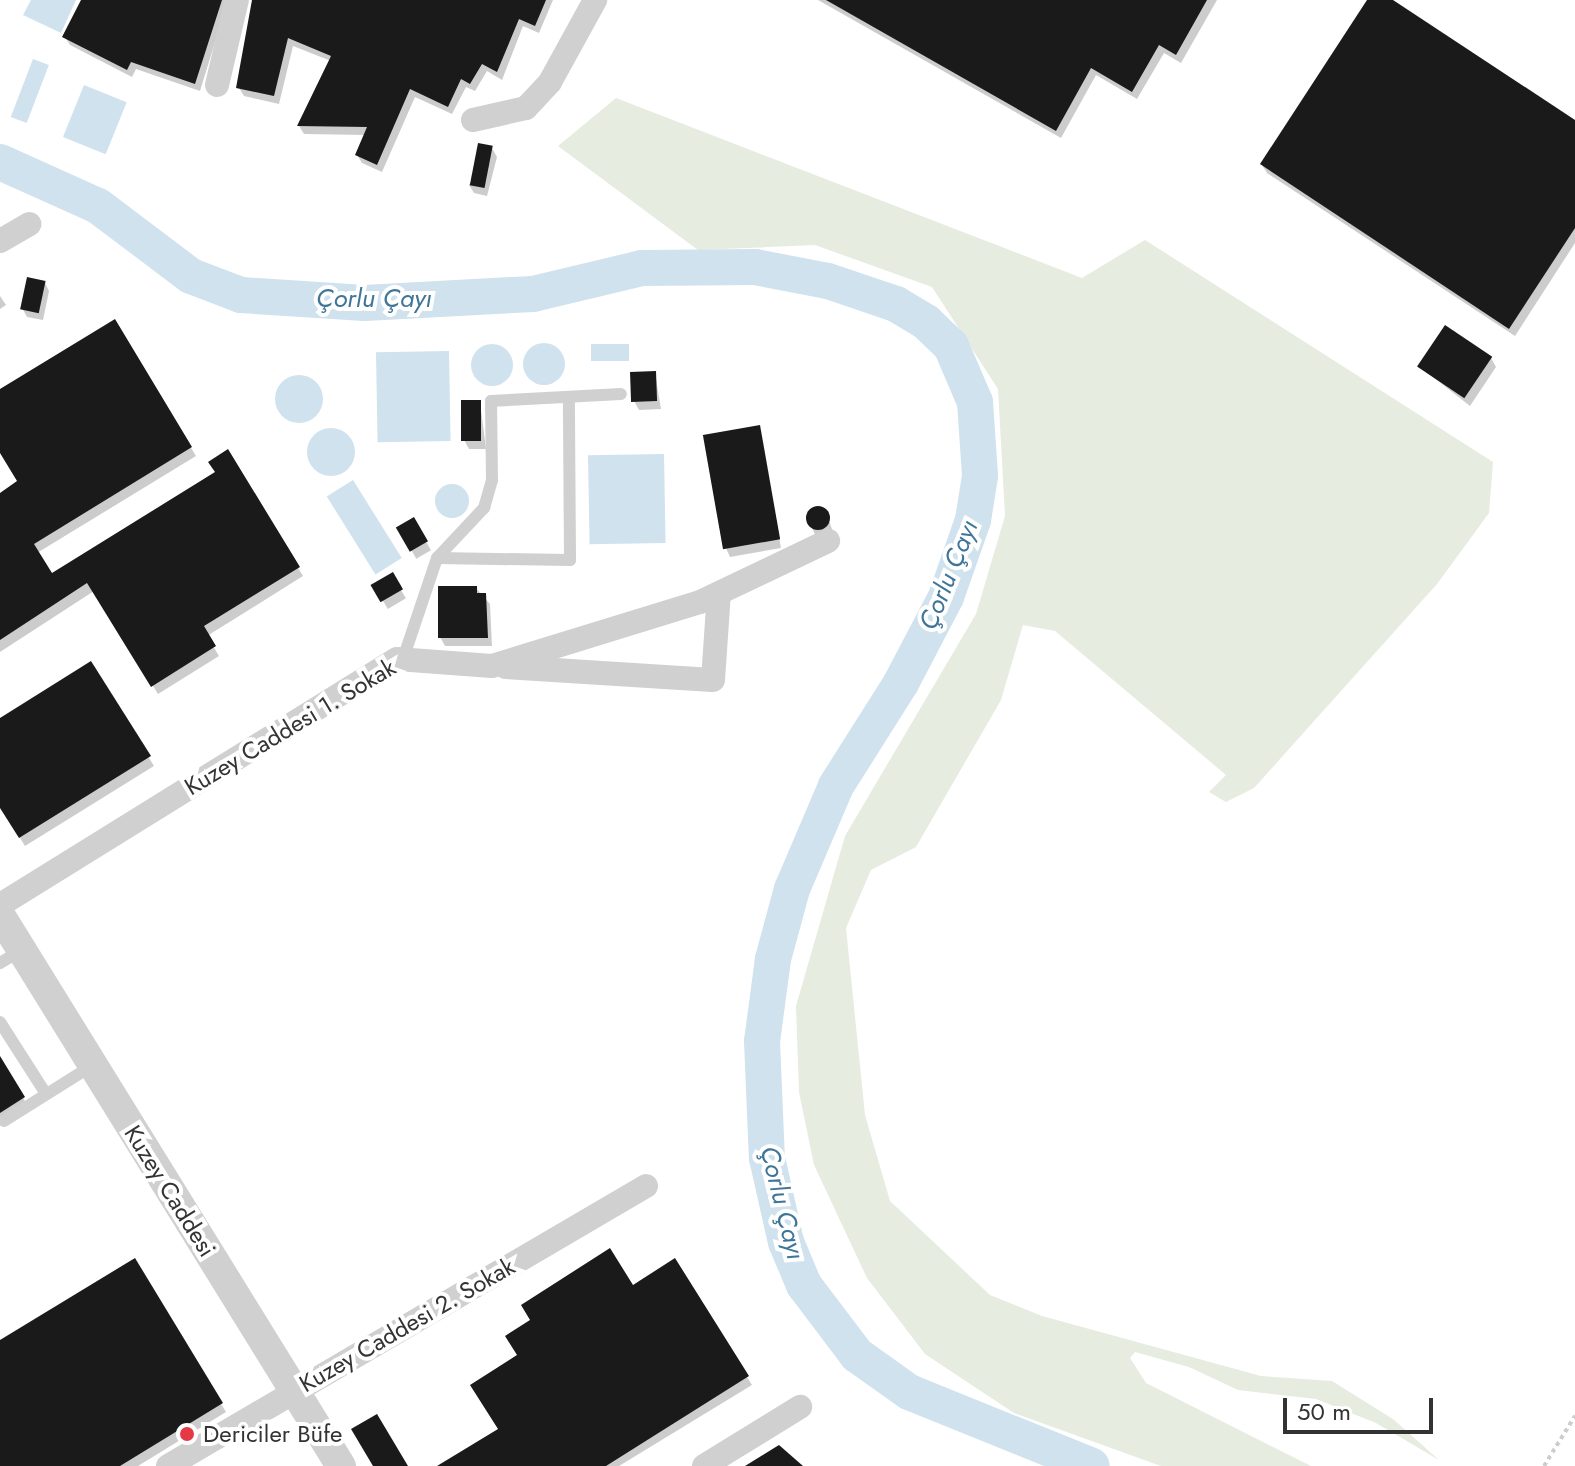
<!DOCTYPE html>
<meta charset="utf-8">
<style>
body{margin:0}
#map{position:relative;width:1575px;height:1466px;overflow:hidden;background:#fff;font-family:Jost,sans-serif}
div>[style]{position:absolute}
.green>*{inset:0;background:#e6ecdf}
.water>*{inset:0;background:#cfe2ee;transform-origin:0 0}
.round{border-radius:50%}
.shadow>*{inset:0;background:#0003;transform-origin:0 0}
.river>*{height:36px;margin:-18px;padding:0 18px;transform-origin:18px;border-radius:18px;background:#cfe2ee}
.building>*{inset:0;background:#1a1a1a;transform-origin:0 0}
.path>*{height:4px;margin-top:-2px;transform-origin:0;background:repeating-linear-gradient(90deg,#cdcdcd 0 4px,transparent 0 8px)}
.service>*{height:12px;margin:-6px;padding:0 6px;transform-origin:6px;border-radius:6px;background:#d0d0d0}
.minor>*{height:24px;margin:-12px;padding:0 12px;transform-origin:12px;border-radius:12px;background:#d0d0d0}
.tertiary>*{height:30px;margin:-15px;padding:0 15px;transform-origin:15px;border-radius:15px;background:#d0d0d0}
.dots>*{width:22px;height:22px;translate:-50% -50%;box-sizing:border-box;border:4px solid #fff;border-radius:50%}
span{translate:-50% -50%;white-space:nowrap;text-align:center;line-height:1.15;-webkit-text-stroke:8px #fff;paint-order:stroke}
.street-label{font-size:24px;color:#333}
.poi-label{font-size:24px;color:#333}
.left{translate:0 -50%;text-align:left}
.water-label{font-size:26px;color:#3f7597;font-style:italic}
.scale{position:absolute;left:1283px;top:1398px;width:150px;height:36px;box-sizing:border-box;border:4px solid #333;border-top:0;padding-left:10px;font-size:24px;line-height:28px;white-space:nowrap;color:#333;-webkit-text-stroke:6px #fff;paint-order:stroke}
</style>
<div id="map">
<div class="green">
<i style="clip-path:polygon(616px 98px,1082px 278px,1145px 240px,1493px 462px,1489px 513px,1437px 584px,1254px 788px,1226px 802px,1209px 792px,1226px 775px,1055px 631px,1023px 625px,1001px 700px,916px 847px,871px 870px,846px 928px,865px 1115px,890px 1201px,990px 1295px,1042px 1316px,1261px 1376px,1332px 1381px,1393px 1419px,1439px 1460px,1376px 1423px,1316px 1399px,1238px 1390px,1189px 1367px,1135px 1352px,1130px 1358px,1146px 1383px,1311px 1466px,1161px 1466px,1014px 1413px,925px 1354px,867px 1278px,814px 1165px,799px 1092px,796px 1006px,845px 836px,976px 614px,1005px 516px,998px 389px,932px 287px,815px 245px,698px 250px,558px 146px)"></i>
</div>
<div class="water">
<i style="clip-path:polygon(31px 0,76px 0,61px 33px,23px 15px)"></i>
<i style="left:33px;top:59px;width:17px;height:62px;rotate:21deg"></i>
<i style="left:84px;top:85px;width:46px;height:56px;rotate:22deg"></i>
<i class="round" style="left:523px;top:343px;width:42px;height:42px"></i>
<i class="round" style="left:471px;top:344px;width:42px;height:42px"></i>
<i style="left:591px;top:344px;width:38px;height:17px"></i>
<i style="left:449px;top:351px;width:90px;height:73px;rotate:89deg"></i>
<i class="round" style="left:275px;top:375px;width:48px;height:48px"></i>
<i class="round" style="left:307px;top:428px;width:48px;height:48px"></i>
<i style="left:664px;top:454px;width:89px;height:76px;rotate:89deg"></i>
<i style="left:353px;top:480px;width:92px;height:31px;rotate:58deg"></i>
<i class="round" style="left:435px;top:484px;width:34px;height:34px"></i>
</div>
<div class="shadow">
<i style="clip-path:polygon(83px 0,228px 0,200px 91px,136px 69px,132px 77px,70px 45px,65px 37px)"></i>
<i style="clip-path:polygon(254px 0,553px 0,539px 33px,523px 26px,502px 80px,487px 71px,475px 91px,466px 87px,452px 114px,415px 97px,382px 172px,362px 163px,357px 155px,366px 135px,304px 134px,299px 126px,331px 61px,293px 46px,279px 104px,244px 96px,239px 88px)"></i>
<i style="clip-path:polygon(818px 0,1217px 0,1181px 63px,1164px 53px,1137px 99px,1096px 75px,1061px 138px)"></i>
<i style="clip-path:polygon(1369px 0,1389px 0,1575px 122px,1575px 243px,1515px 336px,1267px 173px,1262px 165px)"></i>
<i style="clip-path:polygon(492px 148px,497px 157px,487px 196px,474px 193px,469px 185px)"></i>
<i style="clip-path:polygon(45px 283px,49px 291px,43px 320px,27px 317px,22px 308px)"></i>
<i style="clip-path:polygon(0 296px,6px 305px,0 309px)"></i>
<i style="clip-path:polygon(114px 322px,196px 456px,37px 553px,52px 575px,217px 473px,227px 452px,303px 576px,207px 636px,219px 656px,158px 694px,94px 591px,0 652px,0 495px,20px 482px,0 449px,0 391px)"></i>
<i style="clip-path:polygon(1491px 358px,1496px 367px,1470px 406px,1420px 367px)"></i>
<i style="clip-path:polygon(655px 373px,661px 409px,639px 410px,634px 401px)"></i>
<i style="clip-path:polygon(480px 402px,486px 449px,469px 449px,464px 440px)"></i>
<i style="clip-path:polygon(759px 427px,781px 548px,730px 557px,726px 548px)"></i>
<i style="left:824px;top:508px;width:28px;height:18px;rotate:69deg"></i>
<i style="left:413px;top:519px;width:36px;height:17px;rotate:60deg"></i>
<i style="left:392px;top:575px;width:27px;height:21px;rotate:59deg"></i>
<i style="clip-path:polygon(476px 588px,490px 604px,492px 646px,445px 646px,440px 637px)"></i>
<i style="clip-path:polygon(91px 663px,154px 766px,25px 846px,0 805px,0 720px)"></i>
<i style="clip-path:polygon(0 1060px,28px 1106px,0 1124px)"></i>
<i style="clip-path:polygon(135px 1261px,226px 1412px,138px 1466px,0 1466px,0 1343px)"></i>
<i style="clip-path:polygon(674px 1261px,752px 1385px,619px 1466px,441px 1466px,500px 1430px,520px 1355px)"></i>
</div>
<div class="river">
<i style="left:0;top:162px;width:107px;rotate:24.2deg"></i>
<i style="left:98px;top:206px;width:116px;rotate:37deg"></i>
<i style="left:191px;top:276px;width:53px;rotate:20.8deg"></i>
<i style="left:241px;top:295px;width:124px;rotate:3.7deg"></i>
<i style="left:365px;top:303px;width:168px;rotate:-3.1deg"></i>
<i style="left:533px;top:294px;width:112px;rotate:-13.4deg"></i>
<i style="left:642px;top:268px;width:113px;rotate:-0.5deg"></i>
<i style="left:755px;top:267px;width:74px;rotate:10.9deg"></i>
<i style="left:828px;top:281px;width:72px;rotate:18.7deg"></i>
<i style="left:896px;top:304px;width:35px;rotate:31deg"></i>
<i style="left:926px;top:322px;width:35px;rotate:44deg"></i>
<i style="left:951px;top:346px;width:61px;rotate:66.8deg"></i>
<i style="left:975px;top:402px;width:74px;rotate:86.1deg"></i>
<i style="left:980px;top:476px;width:45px;rotate:99deg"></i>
<i style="left:973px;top:520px;width:82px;rotate:109.3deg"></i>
<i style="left:946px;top:597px;width:97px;rotate:117.6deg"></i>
<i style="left:901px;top:683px;width:122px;rotate:122.3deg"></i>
<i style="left:836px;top:786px;width:112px;rotate:113.1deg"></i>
<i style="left:792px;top:889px;width:73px;rotate:105.2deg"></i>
<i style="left:773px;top:959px;width:83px;rotate:97.6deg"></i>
<i style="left:762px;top:1041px;width:117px;rotate:87.6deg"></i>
<i style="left:767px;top:1158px;width:86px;rotate:77.3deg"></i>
<i style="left:786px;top:1242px;width:47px;rotate:67.3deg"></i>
<i style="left:804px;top:1285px;width:88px;rotate:52.9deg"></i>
<i style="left:857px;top:1355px;width:64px;rotate:35.4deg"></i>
<i style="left:909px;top:1392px;width:197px;rotate:22deg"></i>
</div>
<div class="building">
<i style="clip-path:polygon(81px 0,222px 0,195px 84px,131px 62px,127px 70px,62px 37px)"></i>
<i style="clip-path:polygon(252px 0,546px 0,535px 26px,519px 19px,497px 72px,482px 64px,470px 84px,461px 79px,448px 107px,410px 89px,377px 165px,355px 155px,367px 127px,297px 126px,331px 56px,288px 38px,274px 96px,236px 88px)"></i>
<i style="clip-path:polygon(826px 0,1207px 0,1176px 55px,1159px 45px,1132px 92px,1091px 68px,1056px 131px)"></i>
<i style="clip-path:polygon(1367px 0,1393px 0,1575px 120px,1575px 228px,1509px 329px,1260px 164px)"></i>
<i style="left:478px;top:143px;width:15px;height:43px;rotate:11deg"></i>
<i style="left:27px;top:277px;width:19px;height:33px;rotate:12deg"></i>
<i style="clip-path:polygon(115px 319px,192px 447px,34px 544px,52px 573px,215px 472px,208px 462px,228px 449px,300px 567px,204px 626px,216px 646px,151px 687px,87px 583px,0 640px,0 493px,17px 481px,0 453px,0 389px)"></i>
<i style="left:1445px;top:325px;width:57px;height:50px;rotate:34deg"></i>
<i style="left:656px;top:371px;width:30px;height:26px;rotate:88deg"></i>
<i style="left:461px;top:400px;width:20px;height:41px"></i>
<i style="left:760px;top:425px;width:116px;height:58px;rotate:80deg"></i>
<i class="round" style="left:806px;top:506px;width:24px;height:24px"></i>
<i style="left:414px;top:517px;width:28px;height:21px;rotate:60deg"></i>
<i style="left:393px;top:572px;width:20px;height:26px;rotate:60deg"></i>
<i style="clip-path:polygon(438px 586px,477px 586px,477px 593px,486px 593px,488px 638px,438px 638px)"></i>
<i style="clip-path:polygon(91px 661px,151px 756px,19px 838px,0 808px,0 718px)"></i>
<i style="clip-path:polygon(0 1056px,25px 1097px,0 1113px)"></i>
<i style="clip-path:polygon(610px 1248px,633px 1285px,675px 1258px,749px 1376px,606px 1466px,437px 1466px,498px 1429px,470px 1385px,517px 1355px,505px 1336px,530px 1320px,521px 1305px)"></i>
<i style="clip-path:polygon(135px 1258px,223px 1403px,120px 1466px,0 1466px,0 1340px)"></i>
<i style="clip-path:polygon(377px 1414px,408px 1466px,373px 1466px,351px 1429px)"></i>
<i style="clip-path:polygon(779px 1445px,803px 1466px,745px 1466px)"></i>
</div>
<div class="path">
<i style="left:1544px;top:1466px;width:59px;rotate:-58.2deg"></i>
</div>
<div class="service">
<i style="left:437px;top:558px;width:133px;rotate:0.9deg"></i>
<i style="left:570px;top:560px;width:163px;rotate:-90.4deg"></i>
<i style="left:403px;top:659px;width:107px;rotate:-71.4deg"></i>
<i style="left:437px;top:558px;width:69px;rotate:-46.8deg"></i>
<i style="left:484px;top:508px;width:29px;rotate:-74deg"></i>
<i style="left:492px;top:480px;width:79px;rotate:-90.7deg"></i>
<i style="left:491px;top:401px;width:130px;rotate:-3.1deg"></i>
<i style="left:0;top:963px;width:26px;rotate:-31deg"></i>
<i style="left:0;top:1022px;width:85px;rotate:57.4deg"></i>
<i style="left:4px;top:1121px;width:105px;rotate:-32.2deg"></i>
</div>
<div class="minor">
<i style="left:217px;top:85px;width:87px;rotate:-76.8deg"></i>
<i style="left:473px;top:120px;width:54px;rotate:-12.8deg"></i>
<i style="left:526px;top:108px;width:35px;rotate:-47deg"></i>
<i style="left:550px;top:82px;width:94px;rotate:-61.2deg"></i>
<i style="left:0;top:241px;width:34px;rotate:-30deg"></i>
<i style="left:506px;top:667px;width:207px;rotate:3.6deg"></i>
<i style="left:713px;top:680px;width:87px;rotate:-86.1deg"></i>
<i style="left:0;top:905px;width:467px;rotate:-31.8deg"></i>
<i style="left:397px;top:659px;width:95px;rotate:4.2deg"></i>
<i style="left:492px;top:666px;width:218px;rotate:-17.1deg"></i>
<i style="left:700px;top:602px;width:142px;rotate:-25.5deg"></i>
<i style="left:168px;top:1466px;width:554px;rotate:-30.36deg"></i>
<i style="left:704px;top:1466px;width:113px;rotate:-31.6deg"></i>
</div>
<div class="tertiary">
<i style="left:0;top:915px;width:648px;rotate:58.25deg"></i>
</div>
<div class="dots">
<i style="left:187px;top:1434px;background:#e63946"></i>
</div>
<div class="street-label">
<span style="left:290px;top:727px;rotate:-31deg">Kuzey Caddesi 1. Sokak</span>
<span style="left:170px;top:1191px;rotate:58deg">Kuzey Caddesi</span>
<span style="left:407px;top:1325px;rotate:-30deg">Kuzey Caddesi 2. Sokak</span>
</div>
<div class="poi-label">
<span class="left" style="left:203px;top:1434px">Dericiler Büfe</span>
</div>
<div class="water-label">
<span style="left:374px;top:299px">Çorlu Çayı</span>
<span style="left:949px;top:575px;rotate:-68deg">Çorlu Çayı</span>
<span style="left:782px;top:1203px;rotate:76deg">Çorlu Çayı</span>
</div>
<div class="scale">50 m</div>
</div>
